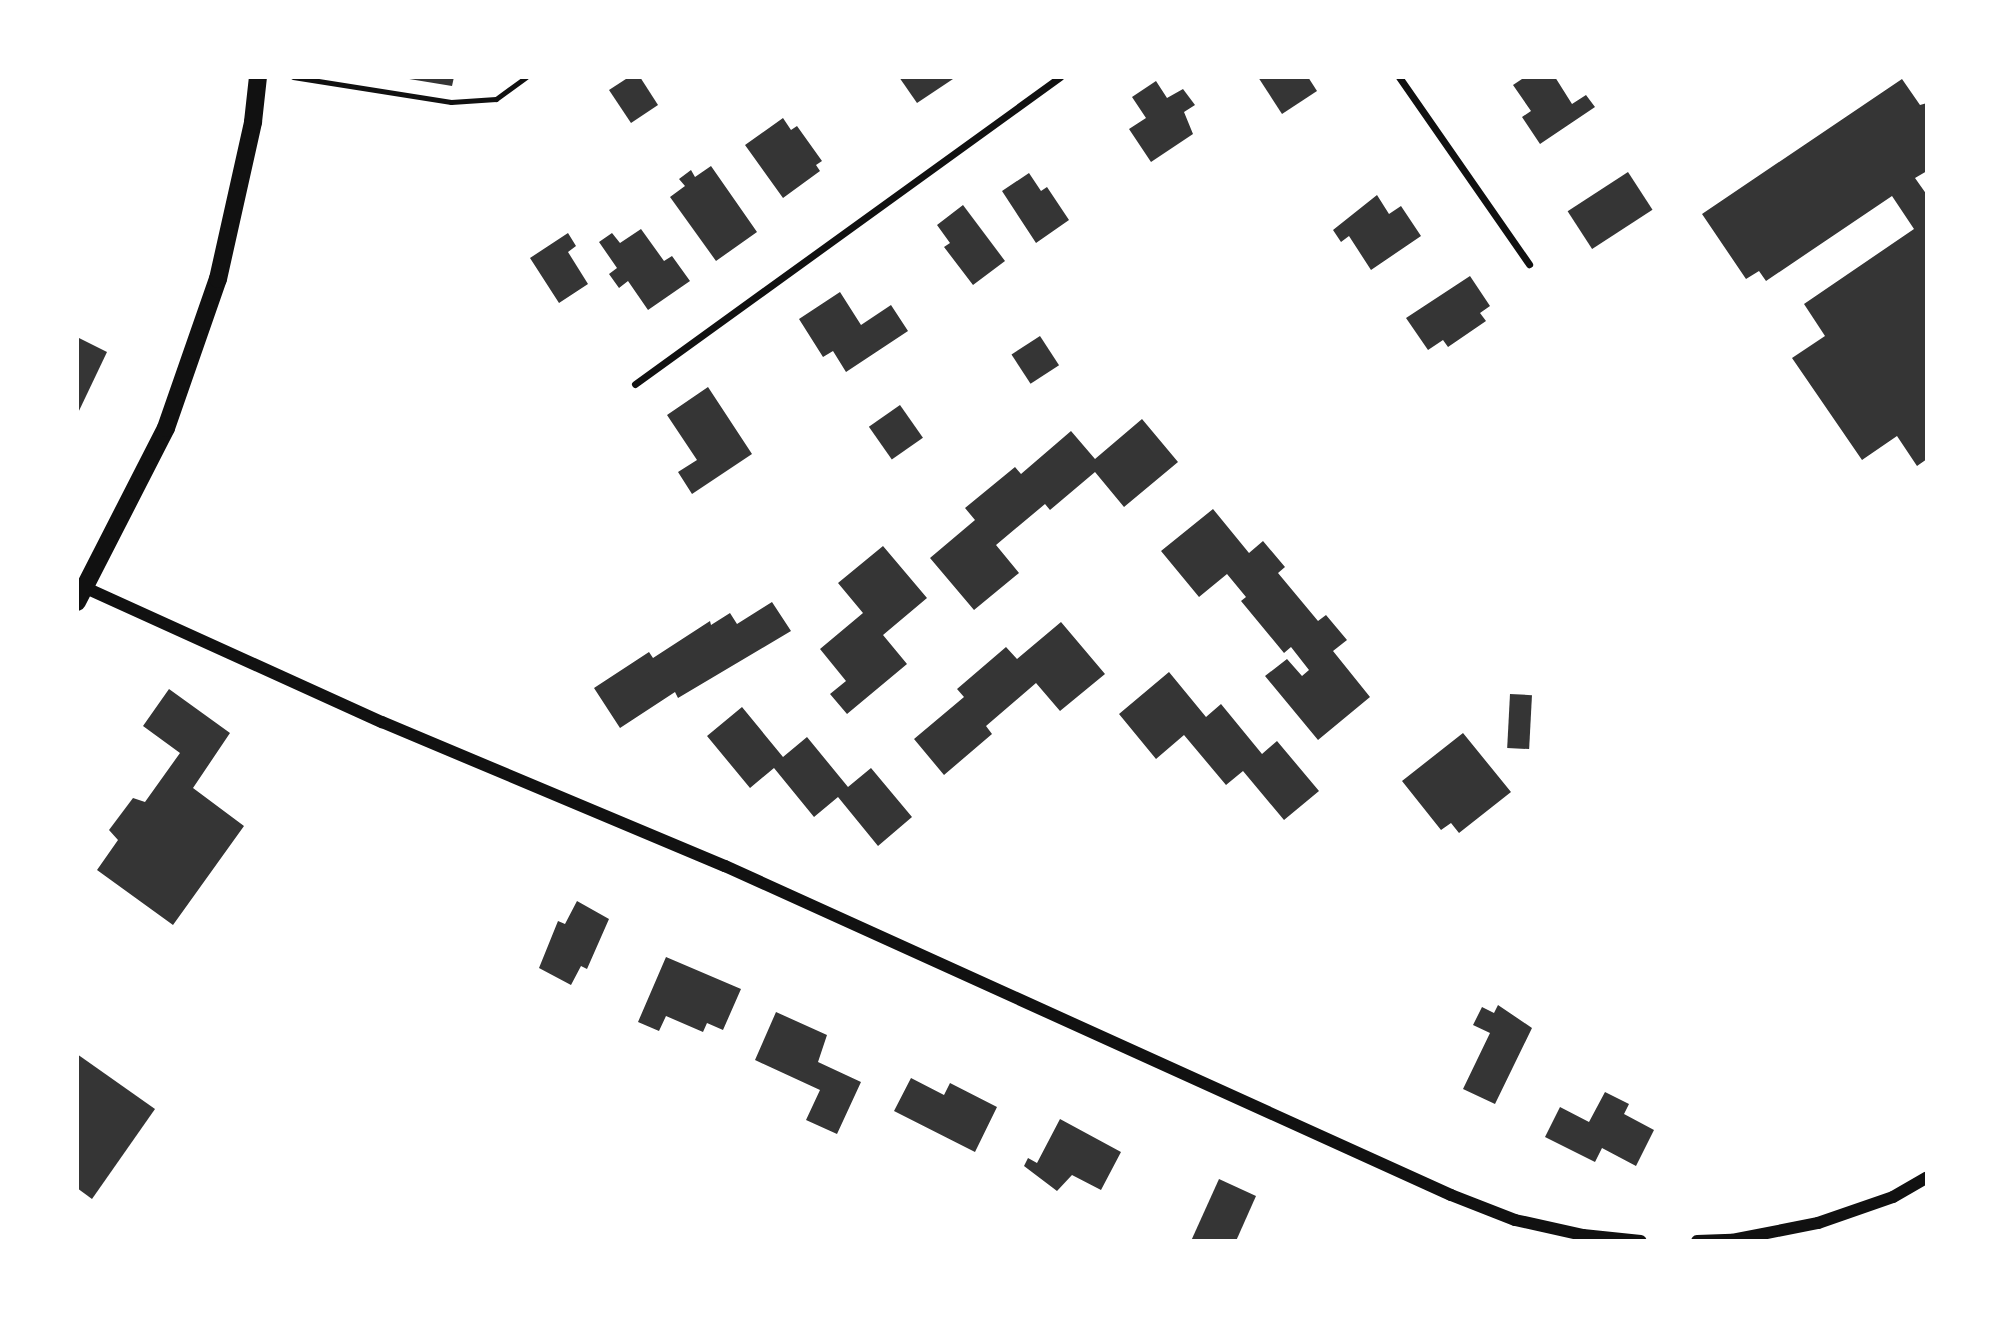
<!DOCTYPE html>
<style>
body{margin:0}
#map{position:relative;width:2004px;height:1318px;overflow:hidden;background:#fff;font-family:Lato,sans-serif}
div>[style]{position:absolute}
.building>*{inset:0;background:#353535;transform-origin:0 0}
.service>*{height:5px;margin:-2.5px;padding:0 2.5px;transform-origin:2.5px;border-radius:2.5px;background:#111}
.minor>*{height:7px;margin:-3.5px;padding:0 3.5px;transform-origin:3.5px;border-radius:3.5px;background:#111}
.tertiary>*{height:12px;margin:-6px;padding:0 6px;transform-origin:6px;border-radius:6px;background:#111}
.primary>*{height:18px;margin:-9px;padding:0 9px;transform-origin:9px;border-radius:9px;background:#111}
span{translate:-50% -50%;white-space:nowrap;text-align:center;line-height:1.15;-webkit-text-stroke:5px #fff;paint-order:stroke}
.frame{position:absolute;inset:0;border:79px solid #fff;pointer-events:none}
</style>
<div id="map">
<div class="building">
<i style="clip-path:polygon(397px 77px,454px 77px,452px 86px)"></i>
<i style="clip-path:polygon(629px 77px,640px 77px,658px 105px,631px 123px,609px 90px)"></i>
<i style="clip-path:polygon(899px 77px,956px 77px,917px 103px)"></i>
<i style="clip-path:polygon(1258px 77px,1308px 77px,1317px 91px,1282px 114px)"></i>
<i style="clip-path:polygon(1525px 77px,1555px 77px,1572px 104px,1586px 95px,1595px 107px,1540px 144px,1522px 117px,1531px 111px,1513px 85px)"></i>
<i style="clip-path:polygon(1902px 79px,1920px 105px,1927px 103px,1927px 171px,1915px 178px,1927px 195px,1927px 459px,1917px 466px,1897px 436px,1862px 460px,1792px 358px,1825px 336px,1804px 304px,1914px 229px,1892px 196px,1766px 281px,1759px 271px,1746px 279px,1702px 214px)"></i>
<i style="clip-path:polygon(1156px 81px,1167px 98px,1183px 89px,1195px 105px,1184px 112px,1193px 134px,1151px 162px,1129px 129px,1146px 118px,1132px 97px)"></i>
<i style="clip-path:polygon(783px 118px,791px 130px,797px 126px,822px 161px,816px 165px,820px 171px,783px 198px,745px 145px)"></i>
<i style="clip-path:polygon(711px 166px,757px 232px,716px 261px,670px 197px,685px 186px,679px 179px,691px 170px,695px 177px)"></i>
<i style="left:1628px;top:172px;width:45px;height:72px;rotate:57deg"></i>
<i style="clip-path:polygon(1029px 173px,1041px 191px,1047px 187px,1069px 220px,1036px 243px,1002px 191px)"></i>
<i style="clip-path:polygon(1377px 195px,1389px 214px,1401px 206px,1421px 236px,1371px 270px,1349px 236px,1341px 242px,1333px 230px)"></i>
<i style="clip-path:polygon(963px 205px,1005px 261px,973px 285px,944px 247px,950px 243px,937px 225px)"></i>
<i style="clip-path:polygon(641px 229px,664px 261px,672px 256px,690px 281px,648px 310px,628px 281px,619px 288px,609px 274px,617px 268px,599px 242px,612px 233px,620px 243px)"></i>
<i style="clip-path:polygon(568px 233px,576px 246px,568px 252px,588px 284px,559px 303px,530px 258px)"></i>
<i style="clip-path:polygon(1470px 276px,1490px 306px,1480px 313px,1486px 321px,1448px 347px,1443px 340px,1428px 350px,1406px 318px)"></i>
<i style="clip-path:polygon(840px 292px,861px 325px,891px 305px,908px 331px,846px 372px,833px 351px,823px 357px,799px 319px)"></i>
<i style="left:1040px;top:336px;width:35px;height:34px;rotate:57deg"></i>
<i style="clip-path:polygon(77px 337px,107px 352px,77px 415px)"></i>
<i style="clip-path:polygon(708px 387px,752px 454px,692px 494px,678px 472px,697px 460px,667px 415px)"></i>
<i style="left:900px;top:405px;width:40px;height:38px;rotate:55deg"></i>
<i style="clip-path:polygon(1142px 419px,1178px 462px,1124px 507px,1095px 472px,1050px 510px,1045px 504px,996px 545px,1019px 573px,974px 610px,930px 558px,975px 520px,965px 508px,1015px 467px,1021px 474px,1071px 431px,1095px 459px)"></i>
<i style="clip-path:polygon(1213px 509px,1249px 553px,1263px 541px,1285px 567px,1278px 573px,1318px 621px,1326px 615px,1347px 640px,1333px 651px,1370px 697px,1318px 740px,1265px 676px,1287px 659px,1302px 676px,1309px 670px,1291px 647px,1284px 653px,1241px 601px,1246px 597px,1227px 574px,1199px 597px,1161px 551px)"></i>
<i style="clip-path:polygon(883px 546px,927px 598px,883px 635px,907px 664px,847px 714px,830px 694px,846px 681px,820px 649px,863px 613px,838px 583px)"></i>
<i style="clip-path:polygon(772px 602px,791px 631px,678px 698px,675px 692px,620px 728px,594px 688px,649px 652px,653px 658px,710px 621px,711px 625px,730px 613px,737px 624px)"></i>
<i style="clip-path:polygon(1061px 622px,1105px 674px,1060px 711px,1036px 683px,986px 726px,992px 734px,944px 775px,914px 739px,964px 697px,957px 689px,1006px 647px,1017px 659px)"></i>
<i style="clip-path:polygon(1169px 672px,1206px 717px,1221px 704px,1262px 754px,1277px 741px,1319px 791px,1284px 820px,1243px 771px,1226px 785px,1184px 735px,1156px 759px,1119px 714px)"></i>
<i style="clip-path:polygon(169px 689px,230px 733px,193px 788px,244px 826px,173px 925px,97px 870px,118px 840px,109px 830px,133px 798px,145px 802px,180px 753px,143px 726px)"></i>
<i style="left:1510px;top:694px;width:22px;height:54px;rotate:3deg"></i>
<i style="clip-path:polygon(742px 707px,783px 757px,807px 737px,848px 787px,871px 768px,912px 817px,878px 846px,838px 797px,814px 817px,774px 768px,750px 788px,707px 736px)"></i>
<i style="clip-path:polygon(1463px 733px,1511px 792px,1459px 833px,1451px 823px,1441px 830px,1402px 781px)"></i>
<i style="clip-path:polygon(577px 901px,609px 919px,587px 969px,581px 966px,571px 985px,539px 968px,558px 921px,565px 924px)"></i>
<i style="clip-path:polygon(666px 957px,741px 989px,723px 1030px,707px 1023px,703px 1032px,666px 1016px,659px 1031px,638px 1022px)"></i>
<i style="clip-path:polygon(1498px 1005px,1532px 1028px,1495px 1104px,1463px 1089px,1490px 1033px,1473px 1025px,1482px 1007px,1494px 1013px)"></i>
<i style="clip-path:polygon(776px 1012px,827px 1035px,818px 1062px,861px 1082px,837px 1134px,806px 1120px,820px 1090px,755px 1060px)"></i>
<i style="clip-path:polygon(77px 1054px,155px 1109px,92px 1199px,77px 1188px)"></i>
<i style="clip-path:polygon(911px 1078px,944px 1095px,950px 1083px,997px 1107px,975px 1152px,894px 1111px)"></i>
<i style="clip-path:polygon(1605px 1092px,1629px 1104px,1624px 1114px,1654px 1130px,1636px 1166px,1602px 1148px,1595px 1162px,1545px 1137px,1560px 1107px,1589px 1122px)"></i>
<i style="clip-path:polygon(1060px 1119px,1121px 1152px,1101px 1190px,1072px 1175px,1057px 1191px,1024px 1166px,1028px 1158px,1037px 1163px)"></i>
<i style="clip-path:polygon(1219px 1179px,1256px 1196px,1236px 1241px,1191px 1241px)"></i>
</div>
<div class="service">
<i style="left:293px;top:77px;width:160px;rotate:9deg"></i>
<i style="left:451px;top:102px;width:45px;rotate:-3.8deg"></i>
<i style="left:496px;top:99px;width:37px;rotate:-36deg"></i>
</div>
<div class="minor">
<i style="left:1399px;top:77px;width:228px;rotate:55.2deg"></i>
<i style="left:635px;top:384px;width:524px;rotate:-35.84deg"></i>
</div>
<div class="tertiary">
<i style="left:86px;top:588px;width:325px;rotate:24.4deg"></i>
<i style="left:382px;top:722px;width:372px;rotate:22.8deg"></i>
<i style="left:725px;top:866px;width:797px;rotate:24.38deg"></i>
<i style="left:1451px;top:1195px;width:69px;rotate:21.3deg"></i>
<i style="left:1515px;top:1220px;width:70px;rotate:12.4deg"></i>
<i style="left:1583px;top:1235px;width:58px;rotate:5.9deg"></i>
<i style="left:1697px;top:1241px;width:35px;rotate:-2deg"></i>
<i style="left:1732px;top:1240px;width:88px;rotate:-11.2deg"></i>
<i style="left:1818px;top:1223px;width:79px;rotate:-19.1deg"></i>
<i style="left:1893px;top:1197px;width:39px;rotate:-30deg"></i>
</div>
<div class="primary">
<i style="left:77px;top:602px;width:195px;rotate:-62.9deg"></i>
<i style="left:166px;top:428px;width:158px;rotate:-70.8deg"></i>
<i style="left:218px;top:279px;width:161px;rotate:-77.4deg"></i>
<i style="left:253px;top:122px;width:45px;rotate:-83.7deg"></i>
</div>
<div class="frame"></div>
</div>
